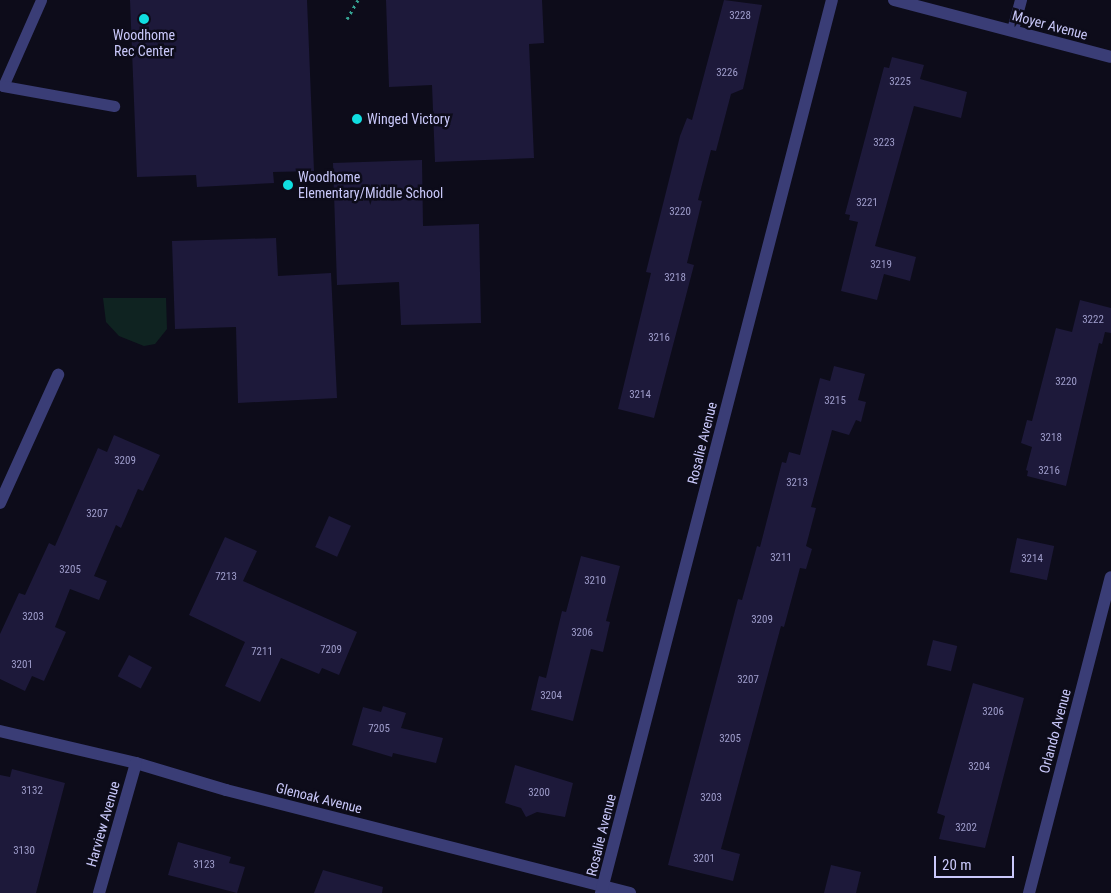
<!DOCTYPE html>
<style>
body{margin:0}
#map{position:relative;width:1111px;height:893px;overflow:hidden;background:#0d0c1a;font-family:"Roboto Condensed",sans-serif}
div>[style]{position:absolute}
.green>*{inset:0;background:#0f2321}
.building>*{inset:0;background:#1d193a;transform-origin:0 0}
.path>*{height:3px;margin-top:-1.5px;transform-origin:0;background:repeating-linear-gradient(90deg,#35a392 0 2.5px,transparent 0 6.5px)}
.service>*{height:11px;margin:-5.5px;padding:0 5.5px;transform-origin:5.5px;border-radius:5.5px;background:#3a3d76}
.minor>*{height:12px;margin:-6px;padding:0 6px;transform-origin:6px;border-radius:6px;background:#3a3d76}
.tertiary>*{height:12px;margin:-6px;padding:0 6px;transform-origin:6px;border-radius:6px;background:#3a3d76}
.dots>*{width:14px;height:14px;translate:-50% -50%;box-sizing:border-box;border:2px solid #0d0c1a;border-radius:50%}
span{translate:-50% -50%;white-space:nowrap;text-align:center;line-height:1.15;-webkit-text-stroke:5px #0d0c1a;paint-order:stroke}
.number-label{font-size:11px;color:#9f9dcb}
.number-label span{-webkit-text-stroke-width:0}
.street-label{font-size:14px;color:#cac9fb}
.poi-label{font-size:14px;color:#cac9fb}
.left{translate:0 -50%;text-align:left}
.scale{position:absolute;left:934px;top:856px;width:80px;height:22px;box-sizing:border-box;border:2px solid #cac9fb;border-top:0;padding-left:6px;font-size:15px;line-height:18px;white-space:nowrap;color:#cac9fb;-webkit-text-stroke:4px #0d0c1a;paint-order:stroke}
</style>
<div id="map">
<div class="green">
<i style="clip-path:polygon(103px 298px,166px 298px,167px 329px,155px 344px,144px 346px,119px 336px,106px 322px)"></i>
</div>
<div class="building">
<i style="clip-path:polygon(130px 0,307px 0,314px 171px,273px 172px,274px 183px,197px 187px,196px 175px,137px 177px)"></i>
<i style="clip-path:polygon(386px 0,542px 0,544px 43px,529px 44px,534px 158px,435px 162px,432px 85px,389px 87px)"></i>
<i style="clip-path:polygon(724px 0,762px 5px,743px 89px,731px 94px,716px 151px,711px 150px,698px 200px,702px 201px,687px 263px,694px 265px,654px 418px,618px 409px,651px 273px,646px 272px,680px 136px,687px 118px,692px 120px)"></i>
<i style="clip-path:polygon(892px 57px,924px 65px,920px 79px,967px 92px,961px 118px,914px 106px,875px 246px,916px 257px,910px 281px,884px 274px,877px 300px,841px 291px,858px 222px,849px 220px,850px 215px,845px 214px,884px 67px,889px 68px)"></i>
<i style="clip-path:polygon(422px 160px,423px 226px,479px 224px,481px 323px,401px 325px,399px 282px,337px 285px,333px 163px)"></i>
<i style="clip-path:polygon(276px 238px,278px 276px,331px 273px,337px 398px,238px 403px,236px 327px,175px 329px,172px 241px)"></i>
<i style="clip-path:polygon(1080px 300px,1111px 308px,1111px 333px,1105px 332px,1102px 344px,1099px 343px,1066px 486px,1027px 476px,1028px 471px,1026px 470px,1032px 447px,1021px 443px,1027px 420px,1032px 421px,1056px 328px,1072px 332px)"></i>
<i style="clip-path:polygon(834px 366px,865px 374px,858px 400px,866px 402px,861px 422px,856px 420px,849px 435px,832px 430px,811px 507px,816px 508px,806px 546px,812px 549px,806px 569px,800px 568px,784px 627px,781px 626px,721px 849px,740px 854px,733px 881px,668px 865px,738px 599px,742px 600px,757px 546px,760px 547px,782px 462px,786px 463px,789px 452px,800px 455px,820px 378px,830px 381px)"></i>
<i style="clip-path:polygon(114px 435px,160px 455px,143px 491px,138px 489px,121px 528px,116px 525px,94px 576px,107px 581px,99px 600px,70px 589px,55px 627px,66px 632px,44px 681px,32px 676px,25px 691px,0 679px,0 634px,19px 593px,25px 595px,49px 543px,55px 546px,98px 448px,107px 452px)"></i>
<i style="left:329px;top:516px;width:24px;height:34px;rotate:24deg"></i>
<i style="clip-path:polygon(225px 537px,257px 551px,243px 581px,357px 632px,339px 675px,322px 668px,319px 674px,281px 658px,260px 702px,225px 686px,245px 642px,189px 615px)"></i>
<i style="left:1017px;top:538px;width:38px;height:35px;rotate:12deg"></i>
<i style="clip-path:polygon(581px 556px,620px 566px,606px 621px,610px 622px,603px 652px,591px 649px,573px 721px,531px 710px,539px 676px,546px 678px,562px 611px,566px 612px)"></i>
<i style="left:933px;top:640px;width:25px;height:26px;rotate:14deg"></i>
<i style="left:129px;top:655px;width:26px;height:24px;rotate:28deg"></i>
<i style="clip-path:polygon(973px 683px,1024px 698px,985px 848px,939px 839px,945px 816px,937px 813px)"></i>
<i style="clip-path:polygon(383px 706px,406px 713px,401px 728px,443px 738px,436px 763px,393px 753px,392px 757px,352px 745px,363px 707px,381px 712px)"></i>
<i style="clip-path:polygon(515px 765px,573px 783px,565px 817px,537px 812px,526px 817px,521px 808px,505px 803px)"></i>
<i style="clip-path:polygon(12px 769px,65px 783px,36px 893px,0 893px,0 775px,10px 777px)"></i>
<i style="clip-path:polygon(178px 842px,231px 857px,229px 863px,245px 867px,237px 893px,168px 875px)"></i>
<i style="clip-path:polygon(831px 865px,861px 872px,856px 893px,824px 893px)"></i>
<i style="clip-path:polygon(323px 870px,383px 887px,382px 893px,314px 893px)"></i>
</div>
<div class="path">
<i style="left:347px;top:19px;width:22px;rotate:-60deg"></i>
</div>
<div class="service">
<i style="left:41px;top:0;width:94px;rotate:113.8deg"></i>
<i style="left:3px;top:86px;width:113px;rotate:10.2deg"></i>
</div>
<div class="minor">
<i style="left:1013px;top:30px;width:31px;rotate:-75deg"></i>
<i style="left:0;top:503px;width:141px;rotate:-65.6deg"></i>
<i style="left:0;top:731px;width:140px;rotate:13.2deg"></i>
<i style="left:136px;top:763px;width:94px;rotate:16.7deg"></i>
<i style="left:226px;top:790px;width:417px;rotate:14.3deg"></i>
<i style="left:99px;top:893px;width:135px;rotate:-74.1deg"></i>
<i style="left:601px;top:893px;width:922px;rotate:-75.5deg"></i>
<i style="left:1029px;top:893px;width:326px;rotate:-75.5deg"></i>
</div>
<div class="tertiary">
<i style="left:894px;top:0;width:224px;rotate:14.7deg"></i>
</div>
<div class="dots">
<i style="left:144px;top:19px;background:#10dee0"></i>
<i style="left:357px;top:119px;background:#10dee0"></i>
<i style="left:288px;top:185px;background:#10dee0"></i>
</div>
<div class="number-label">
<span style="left:740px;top:16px">3228</span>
<span style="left:727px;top:73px">3226</span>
<span style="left:900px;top:82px">3225</span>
<span style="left:884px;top:143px">3223</span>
<span style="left:867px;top:203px">3221</span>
<span style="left:680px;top:212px">3220</span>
<span style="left:881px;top:265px">3219</span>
<span style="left:675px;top:278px">3218</span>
<span style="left:1093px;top:320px">3222</span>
<span style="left:659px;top:338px">3216</span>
<span style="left:1066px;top:382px">3220</span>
<span style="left:640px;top:395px">3214</span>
<span style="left:835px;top:401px">3215</span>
<span style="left:1051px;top:438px">3218</span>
<span style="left:125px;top:461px">3209</span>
<span style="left:1049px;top:471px">3216</span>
<span style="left:797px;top:483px">3213</span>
<span style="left:97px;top:514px">3207</span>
<span style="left:781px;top:558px">3211</span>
<span style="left:1032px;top:559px">3214</span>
<span style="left:70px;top:570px">3205</span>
<span style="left:226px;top:577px">7213</span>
<span style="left:595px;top:581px">3210</span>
<span style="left:33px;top:617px">3203</span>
<span style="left:762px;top:620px">3209</span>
<span style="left:582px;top:633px">3206</span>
<span style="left:331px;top:650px">7209</span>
<span style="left:262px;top:652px">7211</span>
<span style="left:22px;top:665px">3201</span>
<span style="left:748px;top:680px">3207</span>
<span style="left:551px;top:696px">3204</span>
<span style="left:993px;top:712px">3206</span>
<span style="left:379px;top:729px">7205</span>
<span style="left:730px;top:739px">3205</span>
<span style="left:979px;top:767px">3204</span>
<span style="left:32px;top:791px">3132</span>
<span style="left:539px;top:793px">3200</span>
<span style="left:711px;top:798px">3203</span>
<span style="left:966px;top:828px">3202</span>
<span style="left:24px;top:851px">3130</span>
<span style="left:704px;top:859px">3201</span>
<span style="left:204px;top:865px">3123</span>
</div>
<div class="street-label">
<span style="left:1050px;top:25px;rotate:15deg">Moyer Avenue</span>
<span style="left:702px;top:443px;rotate:-76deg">Rosalie Avenue</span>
<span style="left:1055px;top:731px;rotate:-75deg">Orlando Avenue</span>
<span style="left:319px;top:798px;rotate:14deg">Glenoak Avenue</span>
<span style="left:103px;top:824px;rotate:-74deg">Harview Avenue</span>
<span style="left:601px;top:835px;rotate:-76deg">Rosalie Avenue</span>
</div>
<div class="poi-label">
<span style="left:144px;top:43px">Woodhome<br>Rec Center</span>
<span class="left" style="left:367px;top:119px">Winged Victory</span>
<span class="left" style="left:298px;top:185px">Woodhome<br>Elementary/Middle School</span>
</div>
<div class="scale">20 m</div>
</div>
